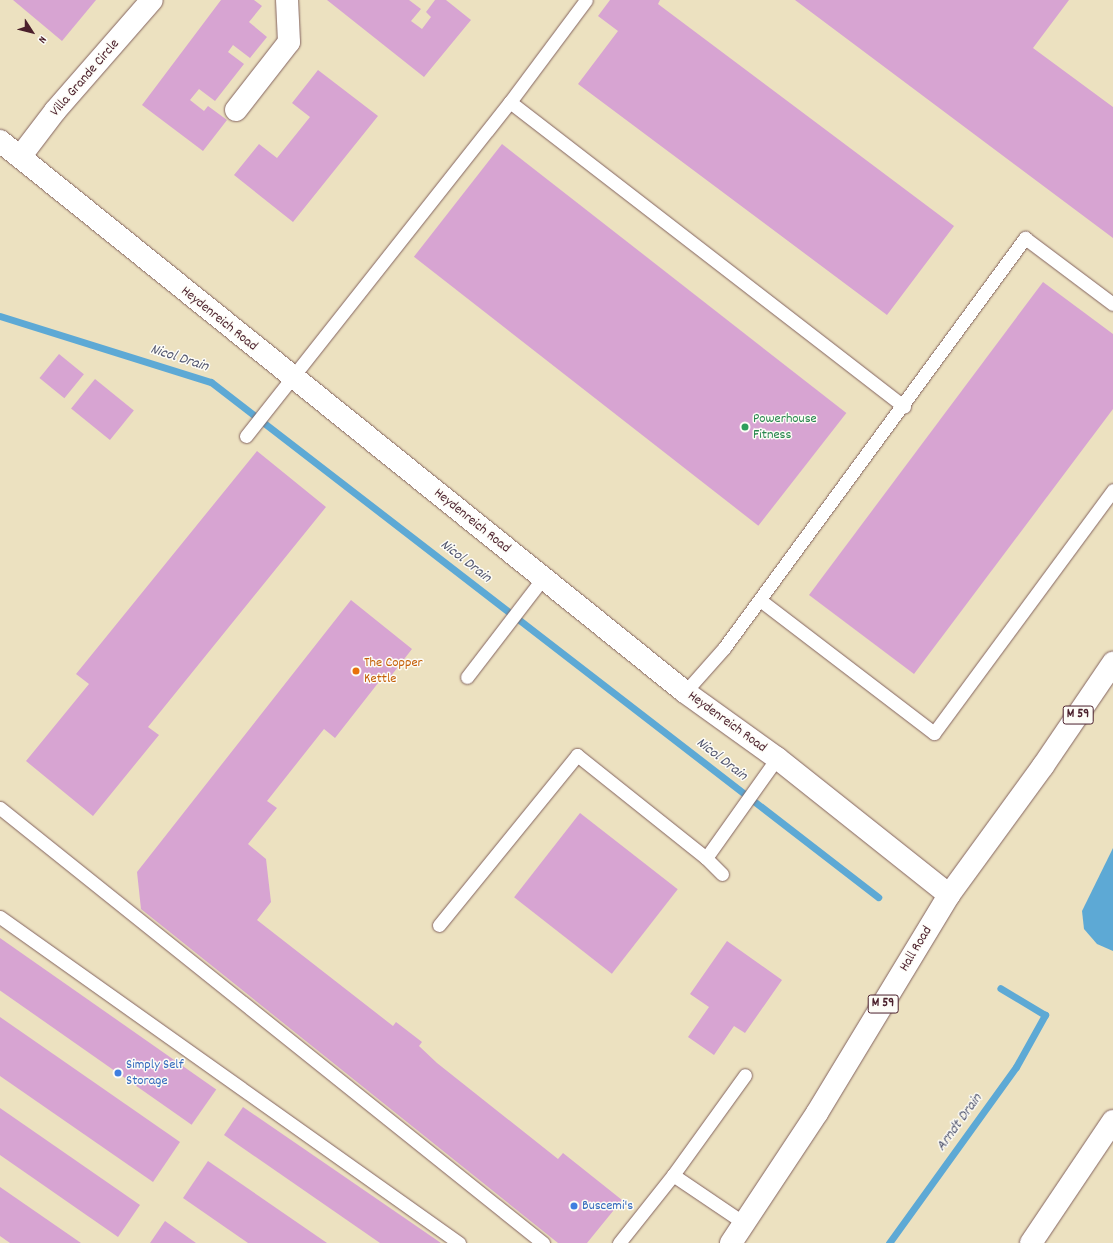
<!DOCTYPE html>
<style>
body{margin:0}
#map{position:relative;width:1113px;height:1243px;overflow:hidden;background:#ece1c0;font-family:Dekko,sans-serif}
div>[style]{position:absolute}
.water>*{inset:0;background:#5da9d5}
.stream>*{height:7px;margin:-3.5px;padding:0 3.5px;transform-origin:3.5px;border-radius:3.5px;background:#5da9d5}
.building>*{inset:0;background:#d7a4d2;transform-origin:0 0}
.roads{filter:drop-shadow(0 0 1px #83635f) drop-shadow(0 0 1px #83635f)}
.lane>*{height:13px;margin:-6.5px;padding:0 6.5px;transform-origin:6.5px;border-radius:6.5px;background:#fff}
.street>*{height:22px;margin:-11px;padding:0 11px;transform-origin:11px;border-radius:11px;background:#fff}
.secondary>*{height:22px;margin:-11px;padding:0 11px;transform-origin:11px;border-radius:11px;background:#fff}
.highway>*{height:22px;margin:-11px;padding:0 11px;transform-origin:11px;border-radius:11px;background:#fff}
.dots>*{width:11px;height:11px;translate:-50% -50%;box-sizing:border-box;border:2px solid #fdfcf7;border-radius:50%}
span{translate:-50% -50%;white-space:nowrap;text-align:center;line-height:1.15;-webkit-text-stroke:3px #fdfcf7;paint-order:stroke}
.shield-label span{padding:1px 3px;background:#fdfcf7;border:1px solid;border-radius:3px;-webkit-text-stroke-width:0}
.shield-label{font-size:13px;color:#4a1f2b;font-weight:700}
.street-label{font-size:14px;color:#4a1f2b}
.leisure-label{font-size:14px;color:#27864d}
.left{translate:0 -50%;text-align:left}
.food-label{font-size:14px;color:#c56008}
.shop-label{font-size:14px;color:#366cbe}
.water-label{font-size:15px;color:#52566f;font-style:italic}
.north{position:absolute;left:12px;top:12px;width:40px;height:40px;-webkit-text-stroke:3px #fdfcf7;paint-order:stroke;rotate:126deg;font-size:11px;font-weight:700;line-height:16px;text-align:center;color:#4a1f2b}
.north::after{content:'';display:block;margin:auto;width:14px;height:18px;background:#4a1f2b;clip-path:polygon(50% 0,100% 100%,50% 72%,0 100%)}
</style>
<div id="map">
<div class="water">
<i style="clip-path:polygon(1113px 848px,1113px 951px,1097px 944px,1084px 929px,1082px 911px)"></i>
</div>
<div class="stream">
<i style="left:0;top:316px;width:221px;rotate:17.4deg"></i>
<i style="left:211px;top:382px;width:843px;rotate:37.67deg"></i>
<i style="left:889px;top:1243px;width:217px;rotate:-54.2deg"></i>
<i style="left:1016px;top:1067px;width:60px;rotate:-60.9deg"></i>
<i style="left:1045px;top:1015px;width:52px;rotate:-149deg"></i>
</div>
<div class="building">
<i style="clip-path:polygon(13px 0,96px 0,62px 41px)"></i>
<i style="clip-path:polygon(221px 0,254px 0,262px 6px,249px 22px,267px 37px,250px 58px,233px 45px,228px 52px,244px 64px,215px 101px,199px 89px,190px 100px,204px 111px,208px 106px,227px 120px,203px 151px,142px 105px)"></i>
<i style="clip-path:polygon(327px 0,409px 0,421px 9px,411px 21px,422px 29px,431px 17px,426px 12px,435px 0,446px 0,471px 20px,424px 77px)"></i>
<i style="clip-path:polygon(610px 0,660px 0,658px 4px,954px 226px,887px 315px,578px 84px,618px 31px,598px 16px)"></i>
<i style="clip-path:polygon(795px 0,1069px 0,1033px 48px,1113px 107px,1113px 238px)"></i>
<i style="clip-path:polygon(318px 70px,378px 116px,293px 222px,234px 175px,259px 144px,277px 158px,310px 117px,292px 103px)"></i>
<i style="left:502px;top:144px;width:437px;height:143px;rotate:38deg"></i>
<i style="clip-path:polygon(1043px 282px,1113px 334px,1113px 409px,914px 674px,809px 595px)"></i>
<i style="left:59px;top:354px;width:32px;height:31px;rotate:39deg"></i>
<i style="left:95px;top:379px;width:50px;height:38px;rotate:39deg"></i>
<i style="clip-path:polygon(257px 451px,326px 507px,148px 727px,159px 735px,93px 816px,26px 761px,89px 684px,76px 674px)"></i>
<i style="clip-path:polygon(351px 600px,412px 649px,387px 681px,382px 678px,335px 738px,324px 729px,267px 801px,277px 808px,248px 844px,266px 859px,271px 902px,257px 920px,393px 1026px,396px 1022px,422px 1042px,419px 1046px,437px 1063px,558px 1159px,563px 1153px,622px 1200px,587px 1243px,558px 1243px,141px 909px,137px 872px)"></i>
<i style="left:580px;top:813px;width:124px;height:107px;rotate:38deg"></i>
<i style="left:0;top:938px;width:264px;height:43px;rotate:35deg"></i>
<i style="clip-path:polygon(727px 941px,782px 980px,745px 1033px,734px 1026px,714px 1055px,688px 1037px,709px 1007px,690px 994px)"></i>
<i style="clip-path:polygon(0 1017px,180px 1142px,153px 1182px,0 1076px)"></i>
<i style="clip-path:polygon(243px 1107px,441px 1243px,380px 1243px,224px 1135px)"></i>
<i style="clip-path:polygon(0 1108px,140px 1205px,118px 1237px,0 1155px)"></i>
<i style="clip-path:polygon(208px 1161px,327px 1243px,248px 1243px,183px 1198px)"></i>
<i style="clip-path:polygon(0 1187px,81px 1243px,10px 1243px,0 1236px)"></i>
<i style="clip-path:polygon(165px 1221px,196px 1243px,150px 1243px)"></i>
</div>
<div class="roads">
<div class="lane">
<i style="left:510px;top:102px;width:127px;rotate:-53.3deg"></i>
<i style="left:246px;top:436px;width:426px;rotate:-51.7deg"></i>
<i style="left:510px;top:102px;width:498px;rotate:37.7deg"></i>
<i style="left:760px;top:600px;width:219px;rotate:37.4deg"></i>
<i style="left:934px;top:733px;width:302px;rotate:-53.6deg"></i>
<i style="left:467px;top:677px;width:125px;rotate:-52.5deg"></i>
<i style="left:685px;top:692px;width:59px;rotate:-48.4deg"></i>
<i style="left:724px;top:648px;width:509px;rotate:-53.72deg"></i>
<i style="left:1025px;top:238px;width:110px;rotate:36.9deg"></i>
<i style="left:0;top:808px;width:696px;rotate:38.7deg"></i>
<i style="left:722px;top:874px;width:23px;rotate:-135deg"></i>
<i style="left:706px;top:858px;width:123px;rotate:-54.6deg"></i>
<i style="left:0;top:917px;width:563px;rotate:35.38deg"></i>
<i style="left:439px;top:925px;width:219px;rotate:-50.9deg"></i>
<i style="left:577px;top:755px;width:165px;rotate:38.6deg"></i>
<i style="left:673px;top:1175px;width:86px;rotate:34.1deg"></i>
<i style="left:619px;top:1243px;width:87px;rotate:-51.5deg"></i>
<i style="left:673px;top:1175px;width:123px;rotate:-54.2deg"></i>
</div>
<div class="street">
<i style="left:236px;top:110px;width:86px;rotate:-52.1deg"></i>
<i style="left:289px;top:42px;width:42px;rotate:-92.7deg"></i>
<i style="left:20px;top:157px;width:58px;rotate:-52.7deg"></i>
<i style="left:55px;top:111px;width:147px;rotate:-48.9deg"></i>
</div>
<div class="secondary">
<i style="left:0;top:141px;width:879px;rotate:38.81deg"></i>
<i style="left:685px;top:692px;width:113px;rotate:35.7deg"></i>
<i style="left:777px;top:758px;width:220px;rotate:38.5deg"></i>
</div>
<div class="highway">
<i style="left:731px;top:1243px;width:156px;rotate:-56.5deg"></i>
<i style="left:817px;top:1113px;width:255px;rotate:-58.8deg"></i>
<i style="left:949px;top:895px;width:160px;rotate:-53.9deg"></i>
<i style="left:1043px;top:766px;width:125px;rotate:-55.8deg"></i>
<i style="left:1031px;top:1243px;width:147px;rotate:-56.1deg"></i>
</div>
</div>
<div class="dots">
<i style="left:745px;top:427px;background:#2e9e5b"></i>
<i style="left:356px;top:671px;background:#e8710a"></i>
<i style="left:118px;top:1073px;background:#3f7fe0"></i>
<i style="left:574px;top:1206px;background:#3f7fe0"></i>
</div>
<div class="shield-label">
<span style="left:1078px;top:715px">M 59</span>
<span style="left:883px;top:1004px">M 59</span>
</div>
<div class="street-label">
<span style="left:85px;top:78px;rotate:-49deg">Villa Grande Circle</span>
<span style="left:219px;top:319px;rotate:39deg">Heydenreich Road</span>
<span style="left:472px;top:521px;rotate:39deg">Heydenreich Road</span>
<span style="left:727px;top:722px;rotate:36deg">Heydenreich Road</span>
<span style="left:916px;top:949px;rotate:-59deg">Hall Road</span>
</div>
<div class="leisure-label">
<span class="left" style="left:753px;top:427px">Powerhouse<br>Fitness</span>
</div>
<div class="food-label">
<span class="left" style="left:364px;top:671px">The Copper<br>Kettle</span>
</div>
<div class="shop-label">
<span class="left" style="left:126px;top:1073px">Simply Self<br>Storage</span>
<span class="left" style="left:582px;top:1206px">Buscemi's</span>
</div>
<div class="water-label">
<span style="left:179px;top:359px;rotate:18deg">Nicol Drain</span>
<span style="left:465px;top:562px;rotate:38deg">Nicol Drain</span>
<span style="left:721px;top:760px;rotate:38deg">Nicol Drain</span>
<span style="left:960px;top:1123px;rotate:-54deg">Arndt Drain</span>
</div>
<div class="north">N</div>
</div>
